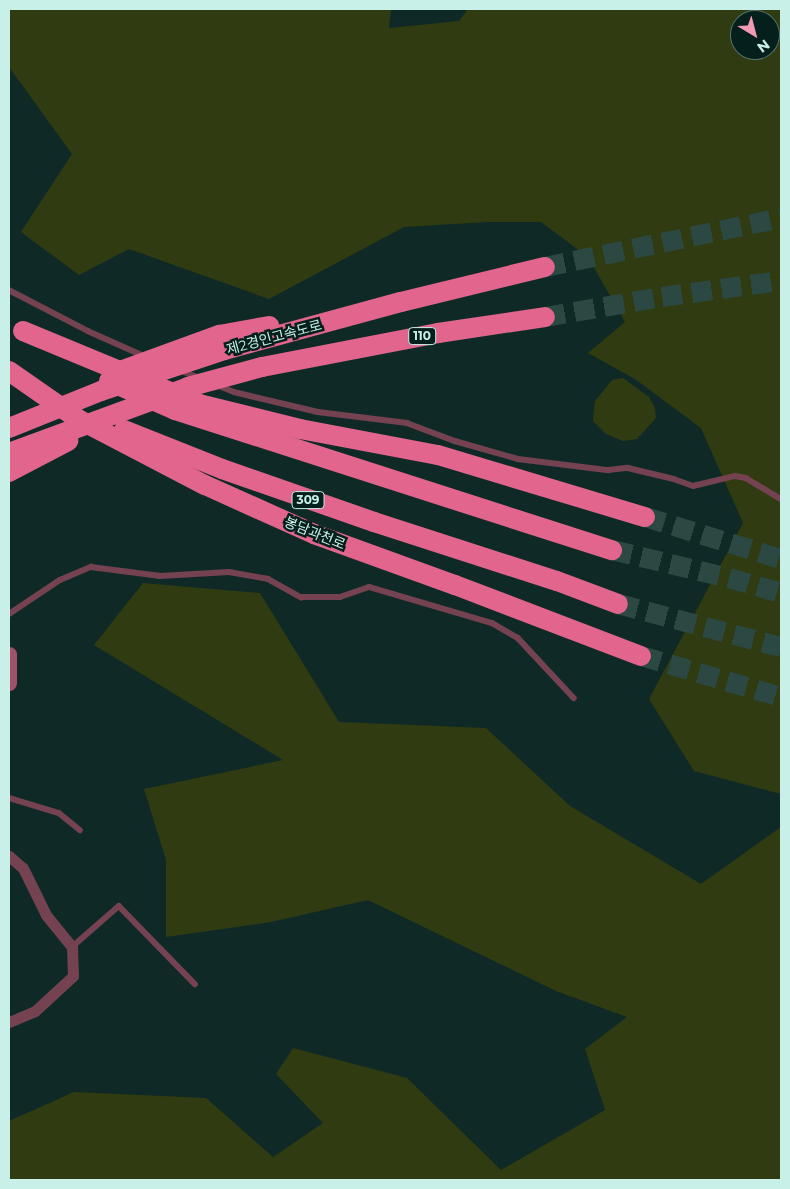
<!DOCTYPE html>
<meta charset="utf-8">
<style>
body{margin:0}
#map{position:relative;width:790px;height:1189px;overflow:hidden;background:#0f2a26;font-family:Montserrat,"Noto Sans KR",sans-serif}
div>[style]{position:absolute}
.green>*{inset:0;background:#303b11}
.highway-tunnel>*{height:20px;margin-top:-10px;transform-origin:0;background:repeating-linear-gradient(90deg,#2b4843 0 20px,transparent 0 30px)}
.lane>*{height:5.5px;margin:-2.75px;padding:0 2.75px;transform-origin:2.75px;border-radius:2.75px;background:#754251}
.street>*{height:11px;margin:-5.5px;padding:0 5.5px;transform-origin:5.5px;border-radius:5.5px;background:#754251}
.secondary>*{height:15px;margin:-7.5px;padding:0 7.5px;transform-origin:7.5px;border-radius:7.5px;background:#a15169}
.highway>*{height:20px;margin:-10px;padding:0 10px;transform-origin:10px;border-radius:10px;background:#e1658d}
span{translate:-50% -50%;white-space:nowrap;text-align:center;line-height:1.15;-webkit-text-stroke:5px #05201c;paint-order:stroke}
.shield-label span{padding:1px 4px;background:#05201c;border:1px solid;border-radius:4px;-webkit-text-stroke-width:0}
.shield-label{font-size:12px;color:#c8f0e8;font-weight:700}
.street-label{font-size:14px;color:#c8f0e8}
.frame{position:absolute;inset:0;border:10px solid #c8f0e8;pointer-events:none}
.north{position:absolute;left:730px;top:10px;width:50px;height:50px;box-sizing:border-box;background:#05201c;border:1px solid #53736e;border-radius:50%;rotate:143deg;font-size:14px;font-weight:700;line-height:20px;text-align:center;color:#c8f0e8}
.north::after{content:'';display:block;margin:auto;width:18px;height:22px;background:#f19ab2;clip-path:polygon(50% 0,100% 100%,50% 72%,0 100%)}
</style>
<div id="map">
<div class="green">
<i style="clip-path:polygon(evenodd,9px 9px,391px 9px,389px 28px,459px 21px,468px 9px,781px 9px,781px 794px,694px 771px,649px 699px,743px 523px,701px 428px,635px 379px,588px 353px,625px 322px,588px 257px,541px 222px,488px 222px,404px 227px,269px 299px,129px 249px,79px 275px,21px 232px,72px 154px,9px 67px,9px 9px,740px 20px,770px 20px,770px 50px,740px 50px,740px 20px)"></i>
<i style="clip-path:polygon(623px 378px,649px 397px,655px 408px,656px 418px,637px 439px,623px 441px,606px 434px,593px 421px,595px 401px,612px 380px)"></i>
<i style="clip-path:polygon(143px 583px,260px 593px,339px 722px,486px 728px,570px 806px,701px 884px,781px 827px,781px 1180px,9px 1180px,9px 1121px,74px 1092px,206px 1098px,273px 1157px,323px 1123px,276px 1074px,293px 1048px,407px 1078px,501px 1170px,605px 1110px,585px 1049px,627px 1017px,556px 991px,368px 900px,271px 922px,166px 937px,166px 860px,144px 789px,283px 760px,94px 645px)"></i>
</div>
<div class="highway-tunnel">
<i style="left:545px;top:267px;width:241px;rotate:-11.7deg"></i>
<i style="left:545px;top:317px;width:119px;rotate:-9.7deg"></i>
<i style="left:662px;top:297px;width:120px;rotate:-7.7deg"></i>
<i style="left:645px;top:517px;width:142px;rotate:17.2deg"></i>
<i style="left:612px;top:550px;width:120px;rotate:13.5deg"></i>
<i style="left:729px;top:578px;width:54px;rotate:16.1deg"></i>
<i style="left:618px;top:604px;width:169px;rotate:14.8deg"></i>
<i style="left:641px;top:656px;width:146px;rotate:16.3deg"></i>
</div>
<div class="lane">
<i style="left:9px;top:290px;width:89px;rotate:27.4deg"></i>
<i style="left:88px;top:331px;width:61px;rotate:24.1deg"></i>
<i style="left:180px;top:370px;width:21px;rotate:23deg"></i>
<i style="left:217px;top:385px;width:18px;rotate:22deg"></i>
<i style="left:234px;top:392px;width:86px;rotate:13.4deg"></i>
<i style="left:318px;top:412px;width:90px;rotate:7deg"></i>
<i style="left:407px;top:423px;width:51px;rotate:20.6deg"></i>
<i style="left:455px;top:441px;width:66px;rotate:15.9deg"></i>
<i style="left:518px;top:459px;width:91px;rotate:7deg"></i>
<i style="left:608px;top:470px;width:20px;rotate:-6deg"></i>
<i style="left:628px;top:468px;width:47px;rotate:13.4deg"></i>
<i style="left:674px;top:479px;width:20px;rotate:20deg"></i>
<i style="left:693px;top:486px;width:43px;rotate:-13.4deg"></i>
<i style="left:735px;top:476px;width:11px;rotate:10deg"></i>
<i style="left:746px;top:478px;width:41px;rotate:31deg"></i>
<i style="left:9px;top:614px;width:61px;rotate:-33.7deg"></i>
<i style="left:60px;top:580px;width:34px;rotate:-23deg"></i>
<i style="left:91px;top:567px;width:70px;rotate:7.4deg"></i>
<i style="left:160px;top:576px;width:69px;rotate:-3.3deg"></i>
<i style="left:229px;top:572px;width:40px;rotate:10deg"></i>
<i style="left:268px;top:579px;width:38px;rotate:29deg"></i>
<i style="left:301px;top:597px;width:39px"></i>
<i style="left:340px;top:597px;width:31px;rotate:-19deg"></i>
<i style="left:369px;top:587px;width:128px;rotate:16.3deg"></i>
<i style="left:492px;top:623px;width:30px;rotate:30deg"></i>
<i style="left:518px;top:638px;width:82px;rotate:47deg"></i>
<i style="left:9px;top:798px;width:52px;rotate:16.7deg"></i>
<i style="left:59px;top:813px;width:27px;rotate:39deg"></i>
<i style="left:72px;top:947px;width:62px;rotate:-41.1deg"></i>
<i style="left:119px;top:906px;width:109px;rotate:45.7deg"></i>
</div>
<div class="street">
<i style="left:9px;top:856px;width:18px;rotate:41deg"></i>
<i style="left:23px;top:868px;width:52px;rotate:63.9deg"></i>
<i style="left:46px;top:915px;width:41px;rotate:50.9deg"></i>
<i style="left:72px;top:947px;width:29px;rotate:88deg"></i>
<i style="left:73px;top:976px;width:52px;rotate:137.4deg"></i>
<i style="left:35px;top:1011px;width:28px;rotate:157deg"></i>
</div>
<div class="secondary">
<i style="left:9px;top:654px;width:29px;rotate:90deg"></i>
</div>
<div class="highway">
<i style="left:23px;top:331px;width:191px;rotate:22.5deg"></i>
<i style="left:199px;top:404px;width:104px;rotate:13.9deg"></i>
<i style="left:300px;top:429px;width:140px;rotate:10.7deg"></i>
<i style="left:438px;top:455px;width:216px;rotate:16.7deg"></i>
<i style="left:9px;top:371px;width:84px;rotate:34.8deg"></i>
<i style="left:78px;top:419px;width:143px;rotate:27.5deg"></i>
<i style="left:205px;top:485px;width:120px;rotate:24.2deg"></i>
<i style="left:314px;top:534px;width:150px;rotate:19.9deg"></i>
<i style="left:455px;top:585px;width:199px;rotate:20.9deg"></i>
<i style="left:115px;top:373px;width:111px;rotate:-20.1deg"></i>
<i style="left:219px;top:335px;width:51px;rotate:-10.2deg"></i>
<i style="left:109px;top:381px;width:72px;rotate:23.7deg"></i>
<i style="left:175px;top:410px;width:459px;rotate:17.8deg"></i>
<i style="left:9px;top:428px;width:99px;rotate:-21.9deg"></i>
<i style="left:101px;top:391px;width:130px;rotate:-18.4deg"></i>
<i style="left:224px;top:350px;width:183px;rotate:-15.2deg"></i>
<i style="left:401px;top:302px;width:148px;rotate:-13.7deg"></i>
<i style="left:124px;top:430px;width:105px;rotate:21.7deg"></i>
<i style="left:222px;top:469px;width:161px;rotate:19.2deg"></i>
<i style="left:374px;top:522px;width:192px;rotate:17.9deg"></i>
<i style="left:557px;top:581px;width:65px;rotate:20.7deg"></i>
<i style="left:9px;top:453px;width:191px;rotate:-20.2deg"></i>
<i style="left:188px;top:387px;width:77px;rotate:-15.1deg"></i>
<i style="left:262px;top:367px;width:179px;rotate:-10.9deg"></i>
<i style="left:438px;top:333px;width:108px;rotate:-8.5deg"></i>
<i style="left:9px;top:472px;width:67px;rotate:-27.7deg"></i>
</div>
<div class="shield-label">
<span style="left:422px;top:336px">110</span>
<span style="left:308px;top:500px">309</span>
</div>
<div class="street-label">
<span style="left:274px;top:337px;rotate:-15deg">제2경인고속도로</span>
<span style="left:315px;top:533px;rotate:22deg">봉담과천로</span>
</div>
<div class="frame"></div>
<div class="north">N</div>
</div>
